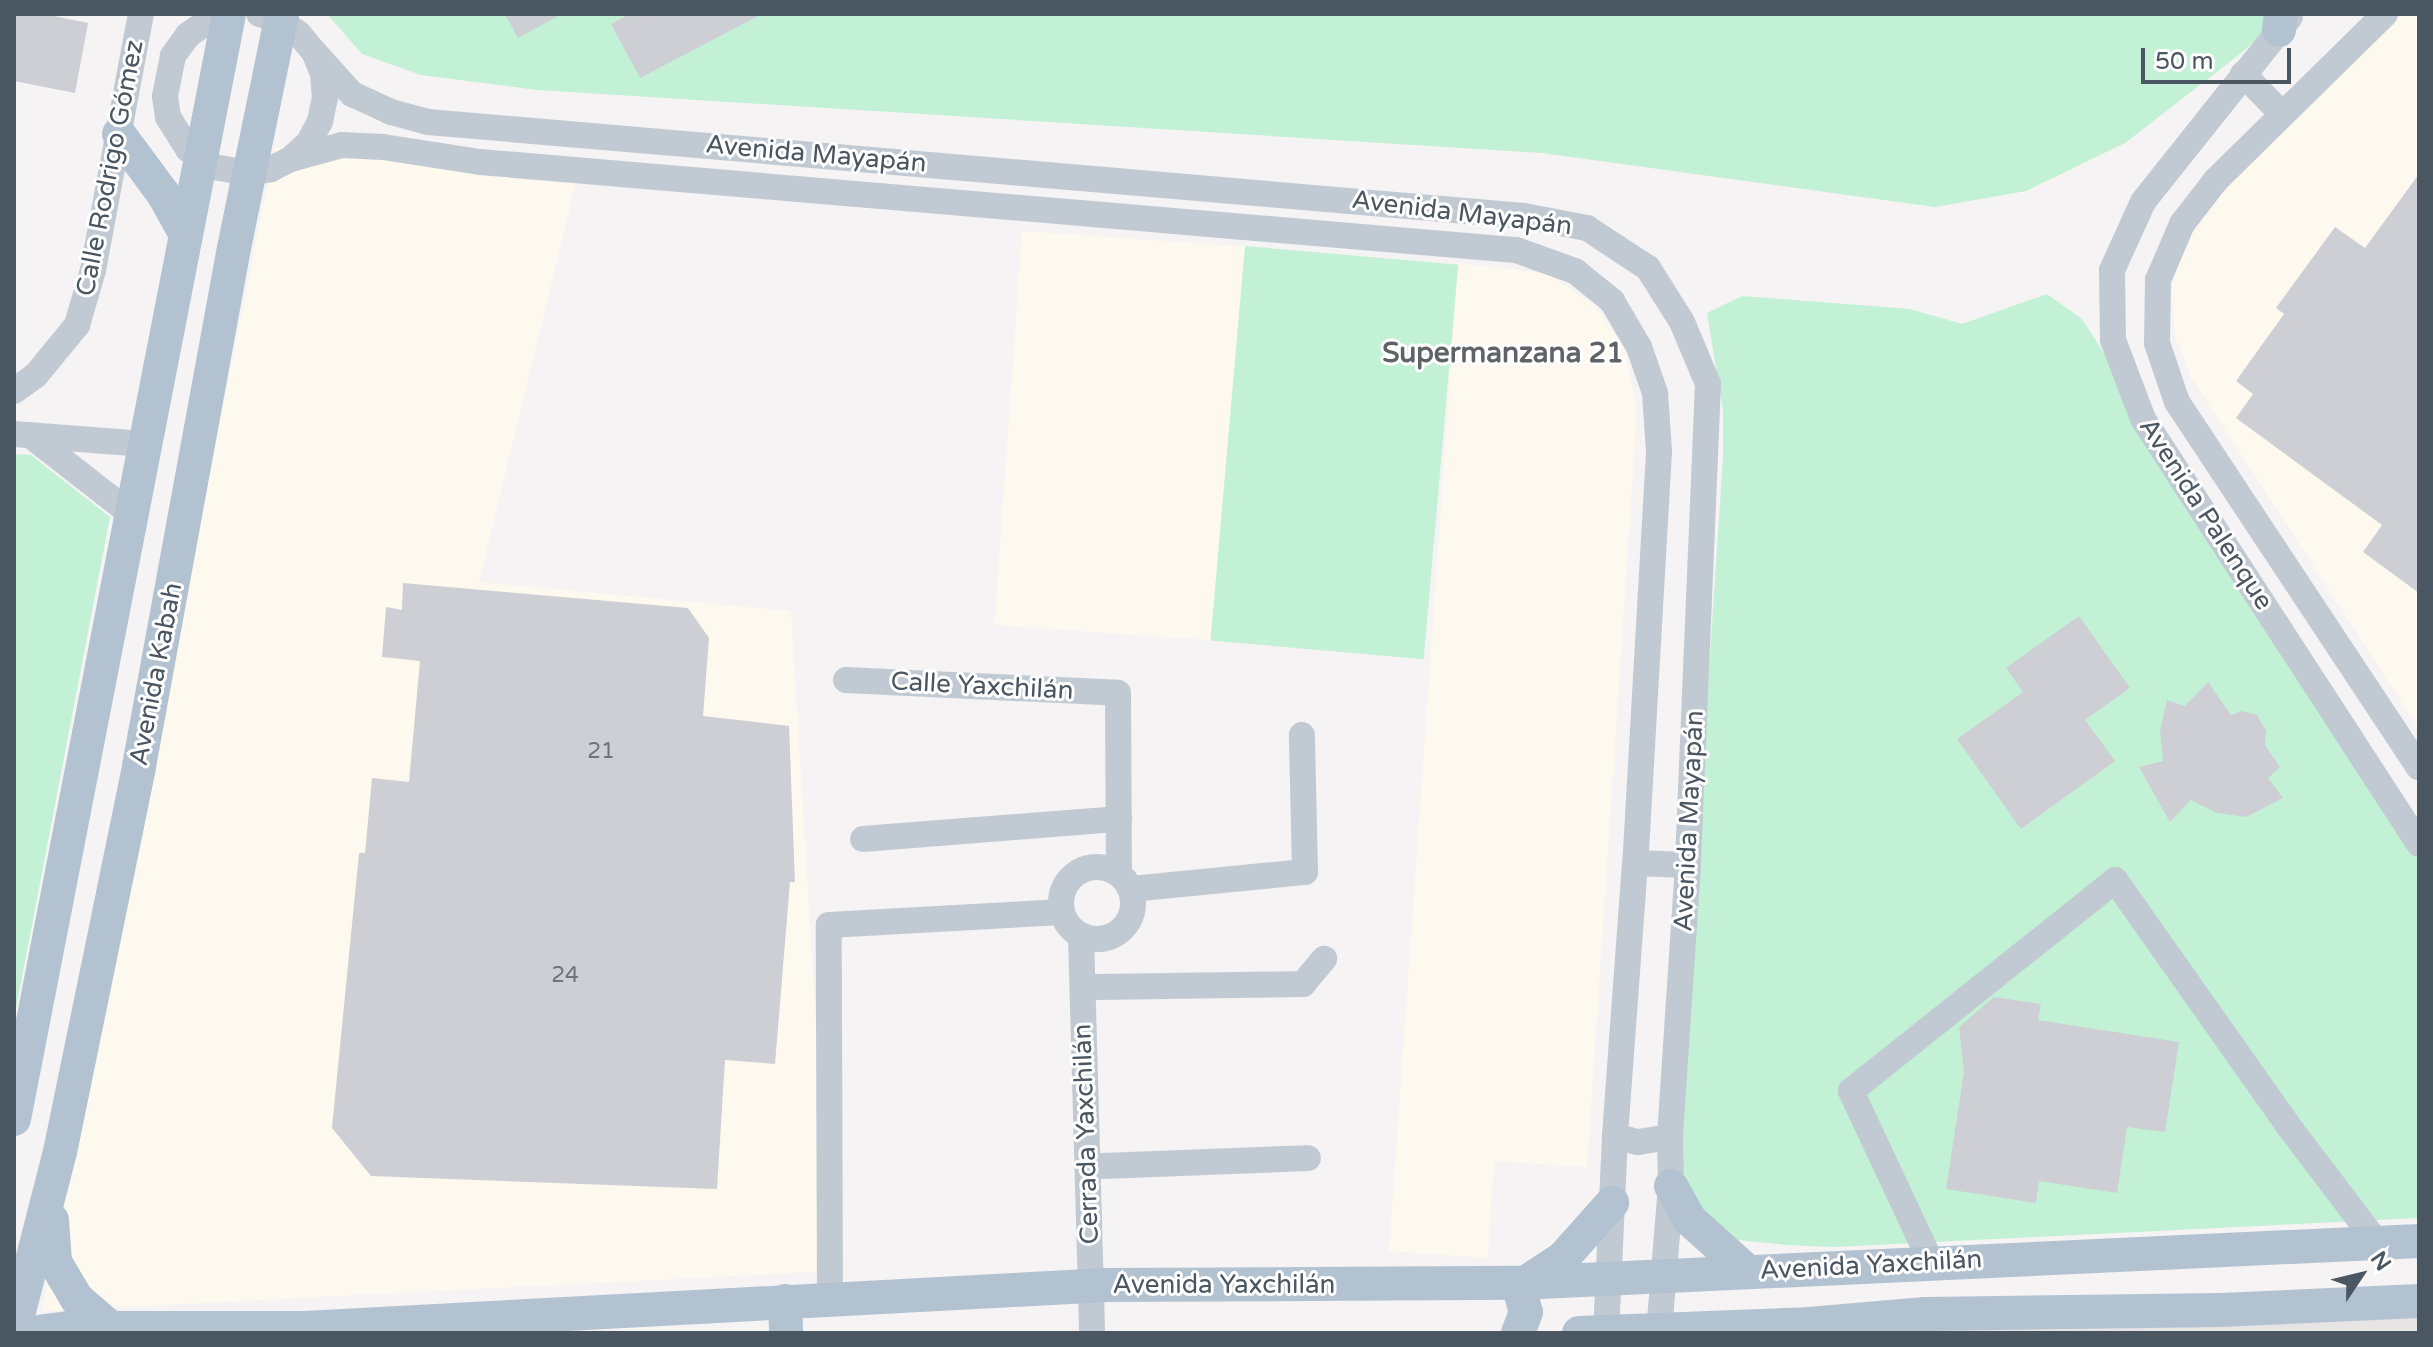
<!DOCTYPE html>
<meta charset="utf-8">
<style>
body{margin:0}
#map{position:relative;width:2433px;height:1347px;overflow:hidden;background:#f5f3f3;font-family:"Varela Round",sans-serif}
div>[style]{position:absolute}
.commercial>*{inset:0;background:#fdf9ef;transform-origin:0 0}
.education>*{inset:0;background:#e6e4e5}
.green>*{inset:0;background:#c3f1d5;transform-origin:0 0}
.building>*{inset:0;background:#cdcfd5}
.minor>*{height:26px;margin:-13px;padding:0 13px;transform-origin:13px;border-radius:13px;background:#c1cad2}
.minor>.ring{margin:-13px;padding:0;box-sizing:content-box;background:none;border:26px solid #c1cad2;border-radius:50%}
.major>*{height:34px;margin:-17px;padding:0 17px;transform-origin:17px;border-radius:17px;background:#b3c2d1}
span{translate:-50% -50%;white-space:nowrap;text-align:center;line-height:1.15;-webkit-text-stroke:6px #fff;paint-order:stroke}
.number-label{font-size:22px;color:#6b747e}
.number-label span{-webkit-text-stroke-width:0}
.street-label{font-size:26px;color:#4a5661}
.neighbourhood-label{font-size:28px;color:#5f6368;font-weight:700}
.frame{position:absolute;inset:0;border:16px solid #4a5661;pointer-events:none}
.north{position:absolute;left:2321px;top:1235px;width:80px;height:80px;-webkit-text-stroke:6px #fff;paint-order:stroke;rotate:55deg;font-size:22px;font-weight:700;line-height:32px;text-align:center;color:#4a5661}
.north::after{content:'';display:block;margin:auto;width:28px;height:36px;background:#4a5661;clip-path:polygon(50% 0,100% 100%,50% 72%,0 100%)}
.scale{position:absolute;left:2141px;top:48px;width:150px;height:36px;box-sizing:border-box;border:4px solid #4a5661;border-top:0;padding-left:10px;font-size:24px;line-height:28px;white-space:nowrap;color:#4a5661;-webkit-text-stroke:6px #fff;paint-order:stroke}
</style>
<div id="map">
<div class="commercial">
<i style="clip-path:polygon(2403px 14px,2419px 14px,2419px 729px,2193px 380px,2176px 341px,2171px 294px,2181px 243px,2214px 191px)"></i>
<i style="clip-path:polygon(275px 147px,580px 166px,479px 582px,791px 611px,831px 1271px,42px 1311px)"></i>
<i style="left:1022px;top:231px;width:224px;height:395px;rotate:4deg"></i>
<i style="clip-path:polygon(1458px 263px,1548px 274px,1595px 306px,1625px 348px,1637px 412px,1587px 1167px,1494px 1161px,1488px 1258px,1389px 1251px)"></i>
</div>
<div class="education">
<i style="clip-path:polygon(2419px 1303px,2419px 1333px,1934px 1333px,1934px 1330px)"></i>
</div>
<div class="green">
<i style="clip-path:polygon(327px 14px,2285px 14px,2240px 54px,2125px 143px,2026px 191px,1935px 207px,1542px 153px,538px 90px,421px 75px,362px 54px)"></i>
<i style="left:1245px;top:246px;width:214px;height:396px;rotate:5deg"></i>
<i style="clip-path:polygon(2047px 294px,2082px 319px,2419px 842px,2419px 1218px,1834px 1247px,1787px 1245px,1738px 1240px,1699px 1210px,1677px 1156px,1723px 458px,1723px 410px,1707px 313px,1742px 296px,1910px 309px,1962px 324px)"></i>
<i style="clip-path:polygon(14px 454px,31px 455px,110px 517px,14px 1019px)"></i>
</div>
<div class="building">
<i style="clip-path:polygon(14px 14px,44px 14px,88px 23px,75px 93px,14px 81px)"></i>
<i style="clip-path:polygon(505px 14px,562px 14px,518px 38px)"></i>
<i style="clip-path:polygon(630px 14px,762px 14px,640px 78px,611px 24px)"></i>
<i style="clip-path:polygon(2419px 174px,2419px 593px,2363px 552px,2382px 525px,2236px 418px,2253px 394px,2236px 381px,2284px 314px,2276px 308px,2335px 227px,2365px 248px)"></i>
<i style="clip-path:polygon(403px 583px,688px 608px,709px 638px,703px 716px,789px 726px,795px 882px,790px 882px,775px 1064px,725px 1060px,717px 1189px,371px 1176px,332px 1128px,359px 853px,365px 853px,372px 778px,409px 782px,420px 661px,382px 657px,386px 607px,402px 610px)"></i>
<i style="clip-path:polygon(2079px 616px,2130px 688px,2085px 720px,2115px 761px,2021px 829px,1957px 739px,2023px 692px,2006px 668px)"></i>
<i style="clip-path:polygon(2208px 682px,2231px 715px,2242px 711px,2257px 715px,2266px 731px,2265px 745px,2280px 767px,2268px 778px,2283px 798px,2246px 817px,2217px 813px,2191px 800px,2170px 822px,2139px 767px,2163px 761px,2160px 730px,2167px 700px,2185px 706px)"></i>
<i style="clip-path:polygon(1994px 997px,2041px 1004px,2038px 1020px,2179px 1042px,2165px 1132px,2127px 1127px,2117px 1193px,2039px 1181px,2036px 1203px,1946px 1189px,1964px 1072px,1959px 1027px)"></i>
</div>
<div class="minor">
<i style="left:229px;top:14px;width:22px;rotate:162deg"></i>
<i style="left:208px;top:21px;width:24px;rotate:145deg"></i>
<i style="left:188px;top:35px;width:26px;rotate:126deg"></i>
<i style="left:173px;top:56px;width:41px;rotate:101.3deg"></i>
<i style="left:165px;top:96px;width:21px;rotate:82deg"></i>
<i style="left:168px;top:117px;width:38px;rotate:58deg"></i>
<i style="left:188px;top:149px;width:32px;rotate:35deg"></i>
<i style="left:214px;top:167px;width:36px;rotate:10deg"></i>
<i style="left:249px;top:173px;width:22px;rotate:-10deg"></i>
<i style="left:271px;top:169px;width:22px;rotate:-27deg"></i>
<i style="left:291px;top:159px;width:25px;rotate:-43deg"></i>
<i style="left:309px;top:142px;width:24px;rotate:-62deg"></i>
<i style="left:320px;top:121px;width:24px;rotate:-78deg"></i>
<i style="left:325px;top:98px;width:24px;rotate:-95deg"></i>
<i style="left:323px;top:74px;width:24px;rotate:-112deg"></i>
<i style="left:314px;top:52px;width:23px;rotate:-130deg"></i>
<i style="left:299px;top:34px;width:22px;rotate:-144deg"></i>
<i style="left:281px;top:21px;width:23px;rotate:-162deg"></i>
<i style="left:2385px;top:14px;width:237px;rotate:135.5deg"></i>
<i style="left:2216px;top:180px;width:56px;rotate:127.7deg"></i>
<i style="left:2182px;top:224px;width:61px;rotate:113.2deg"></i>
<i style="left:2158px;top:280px;width:63px;rotate:90.9deg"></i>
<i style="left:2157px;top:343px;width:62px;rotate:71.3deg"></i>
<i style="left:2177px;top:402px;width:438px;rotate:56.5deg"></i>
<i style="left:2290px;top:17px;width:236px;rotate:128.5deg"></i>
<i style="left:2143px;top:202px;width:75px;rotate:114.5deg"></i>
<i style="left:2112px;top:270px;width:70px;rotate:89.2deg"></i>
<i style="left:2113px;top:340px;width:85px;rotate:69.2deg"></i>
<i style="left:2143px;top:419px;width:507px;rotate:57deg"></i>
<i style="left:314px;top:52px;width:57px;rotate:47.9deg"></i>
<i style="left:352px;top:94px;width:43px;rotate:24.8deg"></i>
<i style="left:391px;top:112px;width:38px;rotate:15deg"></i>
<i style="left:428px;top:122px;width:1100px;rotate:4.9deg"></i>
<i style="left:1524px;top:216px;width:64px;rotate:10.8deg"></i>
<i style="left:1587px;top:228px;width:73px;rotate:33.3deg"></i>
<i style="left:1648px;top:268px;width:64px;rotate:57.8deg"></i>
<i style="left:1682px;top:322px;width:67px;rotate:67.2deg"></i>
<i style="left:1708px;top:384px;width:481px;rotate:92.4deg"></i>
<i style="left:1688px;top:865px;width:273px;rotate:93.8deg"></i>
<i style="left:1670px;top:1137px;width:49px;rotate:88.8deg"></i>
<i style="left:1671px;top:1186px;width:147px;rotate:94.7deg"></i>
<i style="left:2243px;top:74px;width:56px;rotate:45.7deg"></i>
<i style="left:291px;top:159px;width:53px;rotate:-15.4deg"></i>
<i style="left:342px;top:145px;width:41px;rotate:2.8deg"></i>
<i style="left:383px;top:147px;width:98px;rotate:8.8deg"></i>
<i style="left:480px;top:162px;width:1040px;rotate:4.86deg"></i>
<i style="left:1516px;top:250px;width:63px;rotate:19.6deg"></i>
<i style="left:1575px;top:271px;width:48px;rotate:39deg"></i>
<i style="left:1612px;top:301px;width:53px;rotate:59.6deg"></i>
<i style="left:1639px;top:347px;width:49px;rotate:70.8deg"></i>
<i style="left:1655px;top:393px;width:59px;rotate:86.1deg"></i>
<i style="left:1659px;top:452px;width:412px;rotate:93.3deg"></i>
<i style="left:1635px;top:863px;width:274px;rotate:94.2deg"></i>
<i style="left:1615px;top:1136px;width:197px;rotate:92.6deg"></i>
<i style="left:14px;top:391px;width:27px;rotate:-36deg"></i>
<i style="left:36px;top:375px;width:65px;rotate:-50.6deg"></i>
<i style="left:77px;top:325px;width:57px;rotate:-73.8deg"></i>
<i style="left:93px;top:270px;width:260px;rotate:-79.4deg"></i>
<i style="left:14px;top:434px;width:131px;rotate:4.4deg"></i>
<i style="left:30px;top:435px;width:128px;rotate:38deg"></i>
<i style="left:846px;top:680px;width:272px;rotate:2.7deg"></i>
<i style="left:1118px;top:693px;width:181px;rotate:89.7deg"></i>
<i style="left:863px;top:839px;width:257px;rotate:-4.5deg"></i>
<i style="left:1635px;top:863px;width:53px;rotate:2.2deg"></i>
<i class="ring" style="left:1061px;top:867px;width:46px;height:46px"></i>
<i style="left:1131px;top:889px;width:175px;rotate:-5.6deg"></i>
<i style="left:1305px;top:872px;width:137px;rotate:-91.3deg"></i>
<i style="left:1081px;top:935px;width:398px;rotate:88.4deg"></i>
<i style="left:1097px;top:987px;width:206px;rotate:-0.8deg"></i>
<i style="left:1303px;top:984px;width:33px;rotate:-50deg"></i>
<i style="left:1615px;top:1136px;width:24px;rotate:15deg"></i>
<i style="left:1638px;top:1142px;width:32px;rotate:-9deg"></i>
<i style="left:1103px;top:1166px;width:205px;rotate:-2.2deg"></i>
<i style="left:1931px;top:1262px;width:189px;rotate:-115.1deg"></i>
<i style="left:1851px;top:1091px;width:338px;rotate:-38.6deg"></i>
<i style="left:2115px;top:880px;width:299px;rotate:54.8deg"></i>
<i style="left:2287px;top:1124px;width:151px;rotate:52.8deg"></i>
<i style="left:830px;top:1299px;width:374px;rotate:-90.2deg"></i>
<i style="left:829px;top:925px;width:233px;rotate:-3.2deg"></i>
</div>
<div class="major">
<i style="left:2279px;top:30px;width:16px;rotate:-83deg"></i>
<i style="left:119px;top:134px;width:76px;rotate:53.6deg"></i>
<i style="left:164px;top:195px;width:43px;rotate:61.1deg"></i>
<i style="left:14px;top:1119px;width:1126px;rotate:-78.99deg"></i>
<i style="left:1671px;top:1186px;width:38px;rotate:61deg"></i>
<i style="left:1689px;top:1219px;width:78px;rotate:41.9deg"></i>
<i style="left:52px;top:1220px;width:42px;rotate:85.9deg"></i>
<i style="left:55px;top:1262px;width:43px;rotate:59.3deg"></i>
<i style="left:77px;top:1299px;width:46px;rotate:40.6deg"></i>
<i style="left:1528px;top:1281px;width:42px;rotate:-33.3deg"></i>
<i style="left:1563px;top:1258px;width:74px;rotate:-48.3deg"></i>
<i style="left:1518px;top:1283px;width:30px;rotate:75deg"></i>
<i style="left:1526px;top:1312px;width:22px;rotate:111deg"></i>
<i style="left:785px;top:1301px;width:32px;rotate:88deg"></i>
<i style="left:14px;top:1331px;width:185px;rotate:-75.6deg"></i>
<i style="left:60px;top:1152px;width:394px;rotate:-78.4deg"></i>
<i style="left:139px;top:766px;width:527px;rotate:-79.61deg"></i>
<i style="left:234px;top:248px;width:239px;rotate:-78.4deg"></i>
<i style="left:29px;top:1333px;width:40px;rotate:-7.1deg"></i>
<i style="left:69px;top:1328px;width:236px"></i>
<i style="left:305px;top:1328px;width:803px;rotate:-3.07deg"></i>
<i style="left:1107px;top:1285px;width:411px;rotate:-0.3deg"></i>
<i style="left:1518px;top:1283px;width:902px;rotate:-2.67deg"></i>
<i style="left:1579px;top:1333px;width:230px;rotate:-2.2deg"></i>
<i style="left:1809px;top:1324px;width:117px;rotate:-4.9deg"></i>
<i style="left:1926px;top:1314px;width:294px;rotate:-0.8deg"></i>
<i style="left:2220px;top:1310px;width:199px;rotate:-2.6deg"></i>
</div>
<div class="number-label">
<span style="left:601px;top:752px">21</span>
<span style="left:565px;top:976px">24</span>
</div>
<div class="street-label">
<span style="left:816px;top:154px;rotate:5deg">Avenida Mayapán</span>
<span style="left:110px;top:168px;rotate:-79deg">Calle Rodrigo Gómez</span>
<span style="left:1462px;top:213px;rotate:7deg">Avenida Mayapán</span>
<span style="left:2206px;top:514px;rotate:57deg">Avenida Palenque</span>
<span style="left:156px;top:674px;rotate:-79deg">Avenida Kabah</span>
<span style="left:982px;top:686px;rotate:3deg">Calle Yaxchilán</span>
<span style="left:1689px;top:821px;rotate:-87deg">Avenida Mayapán</span>
<span style="left:1086px;top:1134px;rotate:-92deg">Cerrada Yaxchilán</span>
<span style="left:1871px;top:1265px;rotate:-3deg">Avenida Yaxchilán</span>
<span style="left:1224px;top:1285px">Avenida Yaxchilán</span>
</div>
<div class="neighbourhood-label">
<span style="left:1503px;top:353px">Supermanzana 21</span>
</div>
<div class="frame"></div>
<div class="north">N</div>
<div class="scale">50 m</div>
</div>
